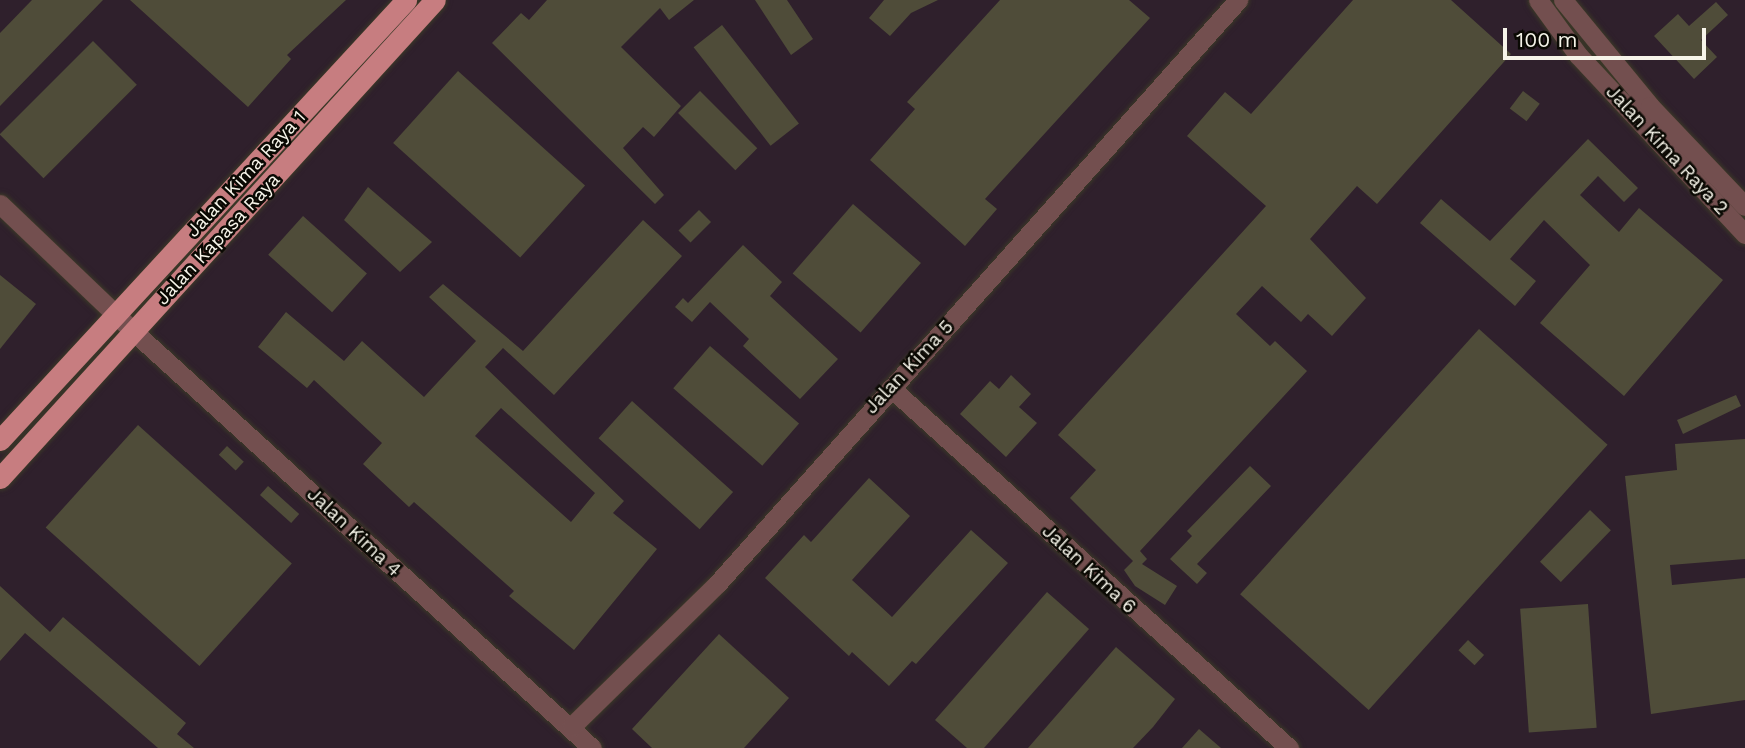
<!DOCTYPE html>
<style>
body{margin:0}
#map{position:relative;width:1745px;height:748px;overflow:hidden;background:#221f0d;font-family:"Work Sans",sans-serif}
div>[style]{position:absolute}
.industrial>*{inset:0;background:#2f202c;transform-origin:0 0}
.building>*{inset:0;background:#4f4c39;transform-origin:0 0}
.roads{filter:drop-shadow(0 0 2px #3b3927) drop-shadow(0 0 2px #3b3927)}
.minor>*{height:19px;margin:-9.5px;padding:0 9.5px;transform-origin:9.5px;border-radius:9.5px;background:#734f4f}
.major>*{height:21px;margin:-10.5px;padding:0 10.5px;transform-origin:10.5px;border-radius:10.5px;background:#c77d80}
span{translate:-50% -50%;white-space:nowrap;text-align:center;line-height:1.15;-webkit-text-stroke:5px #0a0903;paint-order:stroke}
.street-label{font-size:19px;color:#f6f4e9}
.scale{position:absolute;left:1503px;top:28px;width:203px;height:32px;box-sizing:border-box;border:4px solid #f6f4e9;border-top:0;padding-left:9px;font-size:21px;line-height:24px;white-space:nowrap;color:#f6f4e9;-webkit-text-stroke:5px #0a0903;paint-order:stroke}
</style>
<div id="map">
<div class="industrial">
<i style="left:0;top:0;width:1745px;height:748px"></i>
</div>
<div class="building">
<i style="clip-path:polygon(32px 0,103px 0,0 106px,0 33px)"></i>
<i style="clip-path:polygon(130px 0,346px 0,287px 55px,291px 59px,248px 107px)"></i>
<i style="clip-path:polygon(547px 0,694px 0,669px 20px,660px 8px,621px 47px,681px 106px,654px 137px,643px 127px,623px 148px,664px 195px,655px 204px,492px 43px,521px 13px,529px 20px)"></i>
<i style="clip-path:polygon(755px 0,787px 0,813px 39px,791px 55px)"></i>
<i style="clip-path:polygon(884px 0,938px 0,911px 13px,890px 36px,869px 18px)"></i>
<i style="clip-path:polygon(1000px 0,1129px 0,1150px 18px,985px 199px,997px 209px,965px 246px,870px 160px,915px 109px,907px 102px)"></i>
<i style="clip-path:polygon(1353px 0,1451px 0,1511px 54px,1377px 204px,1357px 186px,1310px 239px,1366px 298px,1332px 336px,1308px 314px,1301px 322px,1262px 286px,1236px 314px,1270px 346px,1275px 341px,1307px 371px,1140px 551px,1147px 559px,1142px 564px,1177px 586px,1165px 605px,1135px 586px,1124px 570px,1133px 561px,1070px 498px,1096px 470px,1058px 435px,1266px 206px,1187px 136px,1225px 92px,1251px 114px)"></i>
<i style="clip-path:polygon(1716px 2px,1728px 15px,1701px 40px,1717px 57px,1694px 79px,1654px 36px,1678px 14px,1689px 26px)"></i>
<i style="left:722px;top:25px;width:125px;height:36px;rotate:52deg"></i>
<i style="left:93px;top:41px;width:62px;height:132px;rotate:45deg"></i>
<i style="left:458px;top:71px;width:171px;height:97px;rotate:42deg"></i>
<i style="left:700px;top:91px;width:81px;height:31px;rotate:45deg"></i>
<i style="left:1523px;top:91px;width:21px;height:22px;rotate:37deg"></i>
<i style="clip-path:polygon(1588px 139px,1638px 188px,1624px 202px,1598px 176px,1580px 195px,1619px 232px,1639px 208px,1723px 280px,1624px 396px,1540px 323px,1590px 265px,1544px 220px,1510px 259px,1536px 281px,1515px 306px,1420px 223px,1441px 199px,1490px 241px)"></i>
<i style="clip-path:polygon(368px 187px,432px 242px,400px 272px,344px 220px)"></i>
<i style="left:853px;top:204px;width:90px;height:92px;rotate:41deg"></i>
<i style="left:699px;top:210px;width:17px;height:29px;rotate:45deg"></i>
<i style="left:303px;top:216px;width:86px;height:52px;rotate:42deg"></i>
<i style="clip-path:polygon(evenodd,643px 220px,682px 256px,554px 395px,503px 348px,485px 367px,624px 501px,613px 513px,657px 549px,574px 650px,509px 596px,514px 591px,414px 502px,409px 507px,363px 464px,382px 443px,314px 380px,307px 388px,258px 347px,286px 312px,344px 361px,362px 341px,424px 397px,476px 341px,429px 297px,443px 284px,523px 351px,643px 220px,501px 408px,595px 493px,571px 522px,475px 436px,501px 408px)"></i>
<i style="clip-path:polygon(743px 245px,782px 282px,770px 296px,838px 359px,800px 399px,743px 346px,749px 339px,710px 302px,692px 322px,675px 307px,683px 298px,688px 303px)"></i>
<i style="clip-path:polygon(0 275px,36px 304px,0 349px)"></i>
<i style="left:1479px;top:329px;width:173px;height:357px;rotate:42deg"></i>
<i style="left:710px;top:346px;width:118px;height:56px;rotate:41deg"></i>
<i style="clip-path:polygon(1011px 375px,1031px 394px,1019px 407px,1037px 423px,1006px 457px,960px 414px,990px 381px,999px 389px)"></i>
<i style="clip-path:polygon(1736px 395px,1741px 406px,1683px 434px,1677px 420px)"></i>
<i style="left:632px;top:401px;width:136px;height:50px;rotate:42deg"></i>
<i style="left:138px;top:425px;width:207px;height:138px;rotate:42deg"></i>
<i style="clip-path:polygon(1745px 439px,1745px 559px,1670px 565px,1672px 585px,1745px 578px,1745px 700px,1651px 714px,1625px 476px,1677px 470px,1675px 444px)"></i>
<i style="left:227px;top:446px;width:23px;height:12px;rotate:43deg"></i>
<i style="clip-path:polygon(1250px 466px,1271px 486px,1197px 564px,1207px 573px,1197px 584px,1170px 559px,1192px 536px,1187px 531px)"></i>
<i style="clip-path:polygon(869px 478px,910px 516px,852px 580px,892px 617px,971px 530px,1008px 563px,916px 664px,912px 661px,889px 686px,852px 652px,849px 656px,765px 578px,804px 535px,811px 542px)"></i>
<i style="left:268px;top:486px;width:42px;height:12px;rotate:42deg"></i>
<i style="left:1590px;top:510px;width:29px;height:72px;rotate:44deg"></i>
<i style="clip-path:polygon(0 586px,50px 632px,63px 617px,186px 723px,177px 734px,194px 748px,158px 748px,25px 633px,0 661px)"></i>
<i style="clip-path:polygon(1047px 592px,1089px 629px,984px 748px,967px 748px,935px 720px)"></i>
<i style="left:1588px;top:604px;width:124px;height:68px;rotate:86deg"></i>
<i style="clip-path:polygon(719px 634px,789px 698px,744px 748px,652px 748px,632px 729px)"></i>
<i style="left:1468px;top:640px;width:22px;height:14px;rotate:43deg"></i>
<i style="clip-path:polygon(1116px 647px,1175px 699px,1153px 727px,1133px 748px,1028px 748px)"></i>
<i style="clip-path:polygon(1199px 729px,1221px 748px,1182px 748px)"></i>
</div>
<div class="roads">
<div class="minor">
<i style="left:1538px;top:0;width:68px;rotate:54deg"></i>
<i style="left:1578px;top:55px;width:245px;rotate:47deg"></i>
<i style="left:1563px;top:0;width:137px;rotate:50.6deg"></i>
<i style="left:1650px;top:106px;width:138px;rotate:46.5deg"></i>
<i style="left:0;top:204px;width:184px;rotate:43.7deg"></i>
<i style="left:133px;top:331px;width:620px;rotate:42.26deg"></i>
<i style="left:891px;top:388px;width:537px;rotate:42.13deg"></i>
<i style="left:572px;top:726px;width:203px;rotate:-44.4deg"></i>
<i style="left:717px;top:584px;width:783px;rotate:-48.26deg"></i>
</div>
<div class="major">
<i style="left:0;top:440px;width:599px;rotate:-47.3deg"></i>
<i style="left:0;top:478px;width:646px;rotate:-47.7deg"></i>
</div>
</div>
<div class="street-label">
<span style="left:1667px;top:150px;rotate:47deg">Jalan Kima Raya 2</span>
<span style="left:246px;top:174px;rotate:-47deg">Jalan Kima Raya 1</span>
<span style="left:218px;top:239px;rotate:-47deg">Jalan Kapasa Raya</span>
<span style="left:909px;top:367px;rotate:-47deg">Jalan Kima 5</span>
<span style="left:354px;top:532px;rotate:43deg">Jalan Kima 4</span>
<span style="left:1089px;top:569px;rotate:43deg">Jalan Kima 6</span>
</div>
<div class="scale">100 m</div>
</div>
